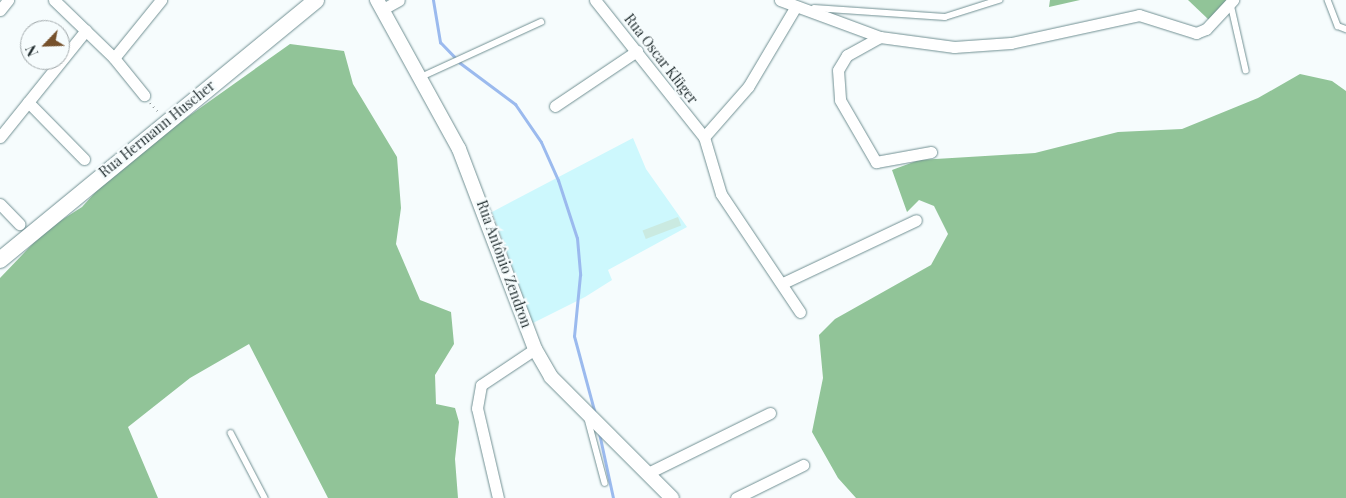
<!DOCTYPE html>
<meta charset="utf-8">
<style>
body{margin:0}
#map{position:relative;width:1346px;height:498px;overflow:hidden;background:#f6fcfd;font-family:"Playfair Display",serif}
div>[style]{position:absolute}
.built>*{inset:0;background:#cdf8fd}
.forest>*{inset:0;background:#91c498}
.stream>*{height:3px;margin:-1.5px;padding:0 1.5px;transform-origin:1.5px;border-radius:1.5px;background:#9bbaee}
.building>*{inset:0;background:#caeae1;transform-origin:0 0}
.path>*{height:2px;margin-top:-1px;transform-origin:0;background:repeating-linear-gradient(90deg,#949c9e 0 1px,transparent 0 5px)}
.roads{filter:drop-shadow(0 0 1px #719093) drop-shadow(0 0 1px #719093)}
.service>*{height:5.5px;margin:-2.75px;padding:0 2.75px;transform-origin:2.75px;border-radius:2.75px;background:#fff}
.minor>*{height:11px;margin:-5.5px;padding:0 5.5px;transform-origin:5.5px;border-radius:5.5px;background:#fff}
.tertiary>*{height:14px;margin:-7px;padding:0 7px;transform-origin:7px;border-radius:7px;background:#fff}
.secondary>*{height:16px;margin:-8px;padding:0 8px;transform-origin:8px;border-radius:8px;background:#fff}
span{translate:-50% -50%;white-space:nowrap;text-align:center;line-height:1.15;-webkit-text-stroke:4.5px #f6fcfd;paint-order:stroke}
.street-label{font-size:14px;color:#1f2b2d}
.north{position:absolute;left:20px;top:20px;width:50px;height:50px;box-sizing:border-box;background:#f6fcfd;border:1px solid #a0a8aa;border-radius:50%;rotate:246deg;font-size:14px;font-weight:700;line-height:20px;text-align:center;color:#1f2b2d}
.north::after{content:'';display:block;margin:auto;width:18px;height:22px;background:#76512c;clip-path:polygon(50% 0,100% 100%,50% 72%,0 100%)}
</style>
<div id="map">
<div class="built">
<i style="clip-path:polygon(633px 138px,646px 169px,687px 227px,608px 270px,612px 280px,585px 297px,533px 323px,492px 212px)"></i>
</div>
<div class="forest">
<i style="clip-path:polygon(1050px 0,1080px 0,1049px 7px)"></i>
<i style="clip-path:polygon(1188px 0,1227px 0,1209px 20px)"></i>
<i style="clip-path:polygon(290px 44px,344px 51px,353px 84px,397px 157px,401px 208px,396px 244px,420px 300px,451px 312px,454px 344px,435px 375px,436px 404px,455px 408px,459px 422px,455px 459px,458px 498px,328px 498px,249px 344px,190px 378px,128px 427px,158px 498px,0 498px,0 278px,46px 230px,82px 207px,120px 165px)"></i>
<i style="clip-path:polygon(1300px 74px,1332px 81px,1346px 91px,1346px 498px,856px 498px,838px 478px,812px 432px,823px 378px,819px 335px,835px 319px,931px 265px,948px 234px,934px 206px,919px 200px,907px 212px,892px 170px,919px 160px,1035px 153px,1118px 132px,1182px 129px,1258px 98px)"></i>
</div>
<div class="stream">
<i style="left:433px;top:0;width:43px;rotate:80.5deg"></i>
<i style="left:440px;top:42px;width:29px;rotate:46deg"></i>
<i style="left:460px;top:63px;width:69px;rotate:36.7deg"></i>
<i style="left:515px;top:104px;width:46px;rotate:55.6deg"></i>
<i style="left:541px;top:142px;width:42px;rotate:65.9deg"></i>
<i style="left:558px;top:180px;width:61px;rotate:71.9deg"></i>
<i style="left:577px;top:238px;width:37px;rotate:85deg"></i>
<i style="left:580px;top:275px;width:61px;rotate:95.6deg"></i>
<i style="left:574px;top:336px;width:81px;rotate:74.9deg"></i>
<i style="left:599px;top:433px;width:66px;rotate:77.8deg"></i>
</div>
<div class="building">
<i style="left:678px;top:217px;width:9px;height:38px;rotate:69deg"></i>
</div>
<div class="path">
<i style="left:150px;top:103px;width:12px;rotate:48deg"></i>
</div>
<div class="roads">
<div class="service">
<i style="left:1328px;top:0;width:28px;rotate:69deg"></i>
<i style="left:1338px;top:26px;width:9px;rotate:21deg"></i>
<i style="left:1231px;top:4px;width:68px;rotate:77.2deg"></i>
<i style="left:814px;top:8px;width:131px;rotate:3.9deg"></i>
<i style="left:945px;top:17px;width:57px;rotate:-17.5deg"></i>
<i style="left:421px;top:77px;width:132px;rotate:-24.6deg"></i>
<i style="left:588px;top:419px;width:66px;rotate:75.1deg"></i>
<i style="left:231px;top:433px;width:73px;rotate:62.4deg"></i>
</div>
<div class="minor">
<i style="left:54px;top:0;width:83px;rotate:44deg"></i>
<i style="left:114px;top:58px;width:48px;rotate:51deg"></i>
<i style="left:595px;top:0;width:175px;rotate:51.5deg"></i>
<i style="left:704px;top:137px;width:59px;rotate:73.4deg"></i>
<i style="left:721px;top:194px;width:142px;rotate:56.2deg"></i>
<i style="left:780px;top:0;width:107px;rotate:20.3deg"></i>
<i style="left:880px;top:37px;width:75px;rotate:7.7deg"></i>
<i style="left:954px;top:47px;width:57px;rotate:-4deg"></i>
<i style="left:1011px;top:43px;width:131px;rotate:-12.3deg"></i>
<i style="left:1139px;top:15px;width:60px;rotate:17.5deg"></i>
<i style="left:1196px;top:33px;width:11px;rotate:-22deg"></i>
<i style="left:1206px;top:29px;width:40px;rotate:-47deg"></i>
<i style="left:383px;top:9px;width:18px;rotate:-29deg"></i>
<i style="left:0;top:10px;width:13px;rotate:-51deg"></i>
<i style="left:880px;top:37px;width:38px;rotate:151deg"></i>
<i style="left:847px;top:55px;width:17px;rotate:121deg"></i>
<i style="left:838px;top:70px;width:30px;rotate:86deg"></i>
<i style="left:840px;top:100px;width:72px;rotate:59.9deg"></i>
<i style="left:876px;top:162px;width:56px;rotate:-10.3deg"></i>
<i style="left:114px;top:58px;width:75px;rotate:-51deg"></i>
<i style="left:28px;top:102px;width:80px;rotate:45.5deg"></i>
<i style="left:555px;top:106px;width:99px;rotate:-33.9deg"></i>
<i style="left:0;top:137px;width:137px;rotate:-51.2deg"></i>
<i style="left:704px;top:137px;width:67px;rotate:-48.7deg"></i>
<i style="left:748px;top:87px;width:92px;rotate:-59.3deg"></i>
<i style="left:0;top:204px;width:28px;rotate:46deg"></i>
<i style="left:783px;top:283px;width:147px;rotate:-25.3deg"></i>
<i style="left:648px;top:473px;width:136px;rotate:-26.2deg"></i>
<i style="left:498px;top:498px;width:92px;rotate:-103.1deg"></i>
<i style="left:477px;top:408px;width:23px;rotate:-80deg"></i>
<i style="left:481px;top:385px;width:65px;rotate:-33.7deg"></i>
<i style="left:736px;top:498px;width:75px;rotate:-26.2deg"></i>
</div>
<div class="tertiary">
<i style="left:377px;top:0;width:170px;rotate:61.2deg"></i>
<i style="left:459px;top:149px;width:214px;rotate:69.2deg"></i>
<i style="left:535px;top:349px;width:32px;rotate:60deg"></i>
<i style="left:551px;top:377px;width:171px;rotate:45deg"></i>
</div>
<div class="secondary">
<i style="left:0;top:260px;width:409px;rotate:-39.4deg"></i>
</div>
</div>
<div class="street-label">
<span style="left:661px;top:59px;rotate:52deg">Rua Oscar Klüger</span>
<span style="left:157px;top:129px;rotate:-39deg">Rua Hermann Huscher</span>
<span style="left:504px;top:264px;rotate:70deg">Rua Antônio Zendron</span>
</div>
<div class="north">N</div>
</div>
